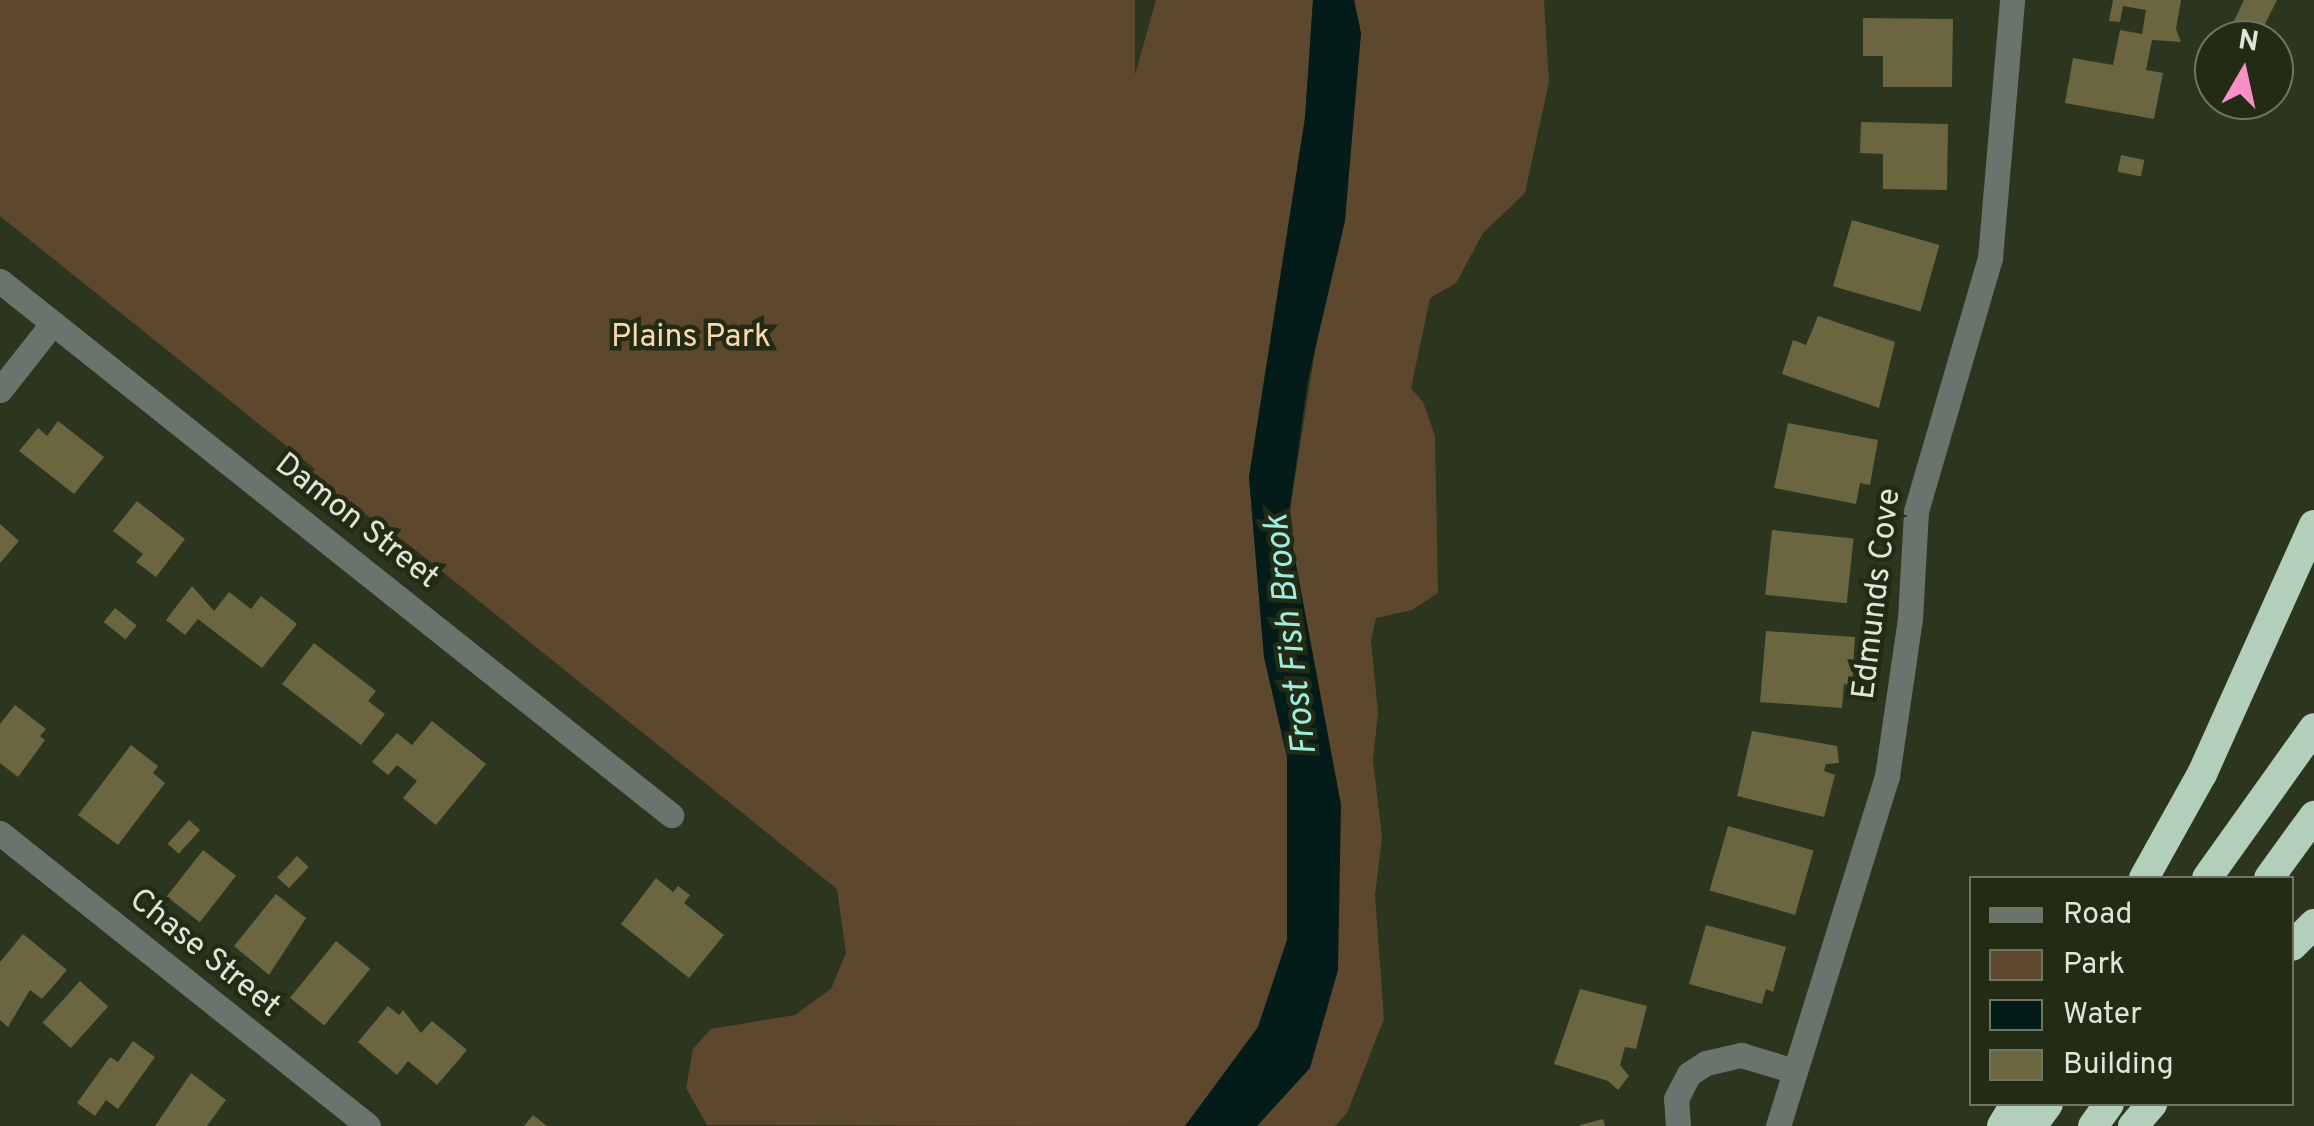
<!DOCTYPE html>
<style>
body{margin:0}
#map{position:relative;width:2314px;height:1126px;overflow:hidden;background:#2c361e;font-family:Overpass,sans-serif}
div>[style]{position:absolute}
.green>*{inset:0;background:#5e482d}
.water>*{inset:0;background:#031c19}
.building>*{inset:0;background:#6b6540;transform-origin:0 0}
.minor>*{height:25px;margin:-12.5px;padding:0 12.5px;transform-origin:12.5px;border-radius:12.5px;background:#68746c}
.highway>*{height:30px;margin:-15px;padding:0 15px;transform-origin:15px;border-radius:15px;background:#b1cfbb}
span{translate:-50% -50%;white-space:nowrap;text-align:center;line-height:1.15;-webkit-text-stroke:9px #222c14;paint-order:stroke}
.park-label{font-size:32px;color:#fbd8ae}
.street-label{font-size:32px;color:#dfe6d7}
.water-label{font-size:35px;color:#9befe1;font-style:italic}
.legend{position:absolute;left:1969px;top:876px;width:325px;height:230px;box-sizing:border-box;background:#222c14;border:2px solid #6e7662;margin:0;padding:12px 18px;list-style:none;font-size:30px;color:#dfe6d7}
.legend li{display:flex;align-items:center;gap:20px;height:50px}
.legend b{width:50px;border:2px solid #6e7662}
.north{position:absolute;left:2194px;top:20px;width:100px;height:100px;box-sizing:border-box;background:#222c14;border:2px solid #6e7662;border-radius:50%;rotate:9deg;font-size:28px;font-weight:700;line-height:40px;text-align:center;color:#dfe6d7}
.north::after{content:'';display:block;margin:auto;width:35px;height:45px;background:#fb8fc5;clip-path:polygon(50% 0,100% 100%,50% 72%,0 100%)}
</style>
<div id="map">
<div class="green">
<i style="clip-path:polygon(0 0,1135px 0,1135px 75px,1156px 0,1313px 0,1305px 118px,1249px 477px,1264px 657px,1287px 757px,1287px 940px,1258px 1027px,1201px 1113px,1185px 1126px,707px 1125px,686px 1088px,693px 1049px,711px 1029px,795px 1015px,831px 989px,846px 953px,837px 889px,413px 548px,311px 475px,315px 469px,0 216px)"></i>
<i style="clip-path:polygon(1354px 0,1544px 0,1549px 82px,1525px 193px,1483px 233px,1456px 283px,1430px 298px,1411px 388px,1423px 402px,1435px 436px,1438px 593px,1412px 610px,1376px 618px,1371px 640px,1378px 713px,1373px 760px,1382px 837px,1375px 896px,1384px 1019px,1347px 1113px,1335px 1126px,1257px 1126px,1310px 1068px,1341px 805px,1288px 522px,1354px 105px,1361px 33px)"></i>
</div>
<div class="water">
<i style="clip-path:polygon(1313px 0,1354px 0,1361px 33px,1345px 221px,1308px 380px,1288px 522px,1341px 805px,1338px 970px,1310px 1068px,1257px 1126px,1185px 1126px,1258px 1027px,1287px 940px,1287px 757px,1264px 657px,1249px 477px,1305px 118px)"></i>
</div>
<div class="building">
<i style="clip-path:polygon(2113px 0,2181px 0,2176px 29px,2181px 42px,2152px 40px,2146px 70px,2163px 73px,2154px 119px,2065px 103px,2073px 58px,2113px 65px,2120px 30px,2142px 34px,2146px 10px,2123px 6px,2120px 22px,2109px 21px)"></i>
<i style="clip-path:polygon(2244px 0,2277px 0,2260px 34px,2234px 21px)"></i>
<i style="clip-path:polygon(1863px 18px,1953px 19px,1952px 87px,1883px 87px,1883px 56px,1863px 56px)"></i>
<i style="clip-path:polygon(1861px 122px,1948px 124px,1947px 190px,1883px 189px,1883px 154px,1860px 153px)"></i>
<i style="left:2121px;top:155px;width:24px;height:17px;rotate:12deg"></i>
<i style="left:1852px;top:220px;width:91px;height:69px;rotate:16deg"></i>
<i style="clip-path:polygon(1818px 316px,1895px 342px,1879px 408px,1782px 374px,1793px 340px,1806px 345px)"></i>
<i style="clip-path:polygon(58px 421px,104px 457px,74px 494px,19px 451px,38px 428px,47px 436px)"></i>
<i style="clip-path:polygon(1788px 423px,1878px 440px,1870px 485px,1860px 483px,1856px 504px,1774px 488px)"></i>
<i style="clip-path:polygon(137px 501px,185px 539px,156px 577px,136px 562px,143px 554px,113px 531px)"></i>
<i style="clip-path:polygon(0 524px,19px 541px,0 563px)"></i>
<i style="left:1772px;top:530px;width:82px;height:65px;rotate:6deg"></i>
<i style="clip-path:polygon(192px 586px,214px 611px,229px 592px,251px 609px,261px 596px,297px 624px,262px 668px,198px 619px,185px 635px,166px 620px)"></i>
<i style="left:115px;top:608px;width:28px;height:18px;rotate:39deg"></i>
<i style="clip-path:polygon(1766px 631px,1855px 637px,1852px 685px,1844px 684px,1842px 708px,1760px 702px)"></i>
<i style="clip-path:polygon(314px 643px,376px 691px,368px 701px,385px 714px,361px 745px,282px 684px)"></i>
<i style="clip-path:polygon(15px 705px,46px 729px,40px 736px,45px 740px,18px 777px,0 763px,0 724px)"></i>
<i style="clip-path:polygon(432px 721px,486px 764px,436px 825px,403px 798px,417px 781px,397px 765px,388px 775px,372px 762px,397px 733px,412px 745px)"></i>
<i style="clip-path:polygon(1752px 731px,1837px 746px,1839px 763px,1826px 764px,1824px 771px,1835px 775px,1824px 817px,1737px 796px)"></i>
<i style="clip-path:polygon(131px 745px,158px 766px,153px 773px,165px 783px,118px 845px,78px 815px)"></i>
<i style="left:189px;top:820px;width:15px;height:32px;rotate:42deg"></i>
<i style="left:1728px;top:826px;width:89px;height:67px;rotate:16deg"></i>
<i style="left:203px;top:850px;width:42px;height:59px;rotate:38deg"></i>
<i style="left:297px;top:856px;width:16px;height:29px;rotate:43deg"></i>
<i style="clip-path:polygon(656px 878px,673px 892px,678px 886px,690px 895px,684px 903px,724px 935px,689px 978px,621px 924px)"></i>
<i style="clip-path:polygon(276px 894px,306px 918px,269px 975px,234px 946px)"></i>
<i style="clip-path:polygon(1706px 925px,1786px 947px,1773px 992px,1766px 989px,1762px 1004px,1689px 984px)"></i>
<i style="clip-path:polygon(23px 934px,67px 970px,42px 999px,30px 990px,8px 1027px,0 1020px,0 962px)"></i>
<i style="left:336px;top:941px;width:44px;height:73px;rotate:39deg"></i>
<i style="left:80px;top:981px;width:38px;height:56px;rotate:42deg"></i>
<i style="clip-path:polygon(1580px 989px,1647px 1006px,1636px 1049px,1625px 1047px,1620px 1065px,1629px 1076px,1618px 1090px,1608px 1081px,1554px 1064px)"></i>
<i style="clip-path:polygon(388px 1006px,399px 1015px,403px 1010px,421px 1033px,432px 1021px,467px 1050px,437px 1085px,408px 1061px,397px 1075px,358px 1042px)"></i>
<i style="clip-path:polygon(133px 1041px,155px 1057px,118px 1109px,106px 1100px,95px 1116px,77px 1103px,110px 1057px,118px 1062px)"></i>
<i style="clip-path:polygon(191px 1073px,226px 1100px,207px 1126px,155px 1126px)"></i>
<i style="clip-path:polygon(533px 1115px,547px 1126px,524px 1126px)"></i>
<i style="clip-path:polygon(1603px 1119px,1605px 1126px,1580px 1126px,1580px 1125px)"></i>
</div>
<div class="minor">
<i style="left:0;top:281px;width:858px;rotate:38.51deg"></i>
<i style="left:0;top:390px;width:84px;rotate:-51.8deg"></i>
<i style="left:0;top:833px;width:470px;rotate:38.5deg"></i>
<i style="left:1678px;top:1126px;width:27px;rotate:-94deg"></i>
<i style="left:1676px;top:1099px;width:28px;rotate:-63deg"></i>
<i style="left:1689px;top:1074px;width:20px;rotate:-33deg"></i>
<i style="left:1706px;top:1063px;width:36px;rotate:-13deg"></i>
<i style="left:1741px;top:1055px;width:52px;rotate:16.7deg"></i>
<i style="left:1778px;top:1126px;width:367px;rotate:-72.7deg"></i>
<i style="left:1887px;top:776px;width:159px;rotate:-81.7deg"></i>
<i style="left:1910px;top:619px;width:108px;rotate:-86.8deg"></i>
<i style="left:1916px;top:511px;width:264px;rotate:-73.7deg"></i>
<i style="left:1990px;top:258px;width:259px;rotate:-85.1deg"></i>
</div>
<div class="highway">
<i style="left:2144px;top:878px;width:119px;rotate:-60.9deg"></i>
<i style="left:2202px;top:774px;width:273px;rotate:-65.8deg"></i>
<i style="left:2207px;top:878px;width:184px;rotate:-54.5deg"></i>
<i style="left:2269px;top:878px;width:77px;rotate:-54deg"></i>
<i style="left:2292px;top:946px;width:31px;rotate:-45deg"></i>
<i style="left:2002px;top:1126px;width:26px;rotate:-59deg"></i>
<i style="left:2032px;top:1126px;width:27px;rotate:-54deg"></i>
<i style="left:2093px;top:1126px;width:27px;rotate:-54deg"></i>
<i style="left:2133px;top:1126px;width:29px;rotate:-49deg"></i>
</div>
<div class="park-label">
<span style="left:691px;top:338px">Plains Park</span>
</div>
<div class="street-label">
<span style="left:356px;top:522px;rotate:38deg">Damon Street</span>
<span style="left:1878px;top:594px;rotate:-83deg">Edmunds Cove</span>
<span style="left:204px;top:954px;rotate:39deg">Chase Street</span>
</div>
<div class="water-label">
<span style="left:1292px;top:635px;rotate:-97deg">Frost Fish Brook</span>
</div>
<ul class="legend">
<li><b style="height:12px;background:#68746c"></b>Road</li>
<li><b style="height:28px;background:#5e482d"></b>Park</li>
<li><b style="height:28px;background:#031c19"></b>Water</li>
<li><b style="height:28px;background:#6b6540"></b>Building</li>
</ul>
<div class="north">N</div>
</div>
